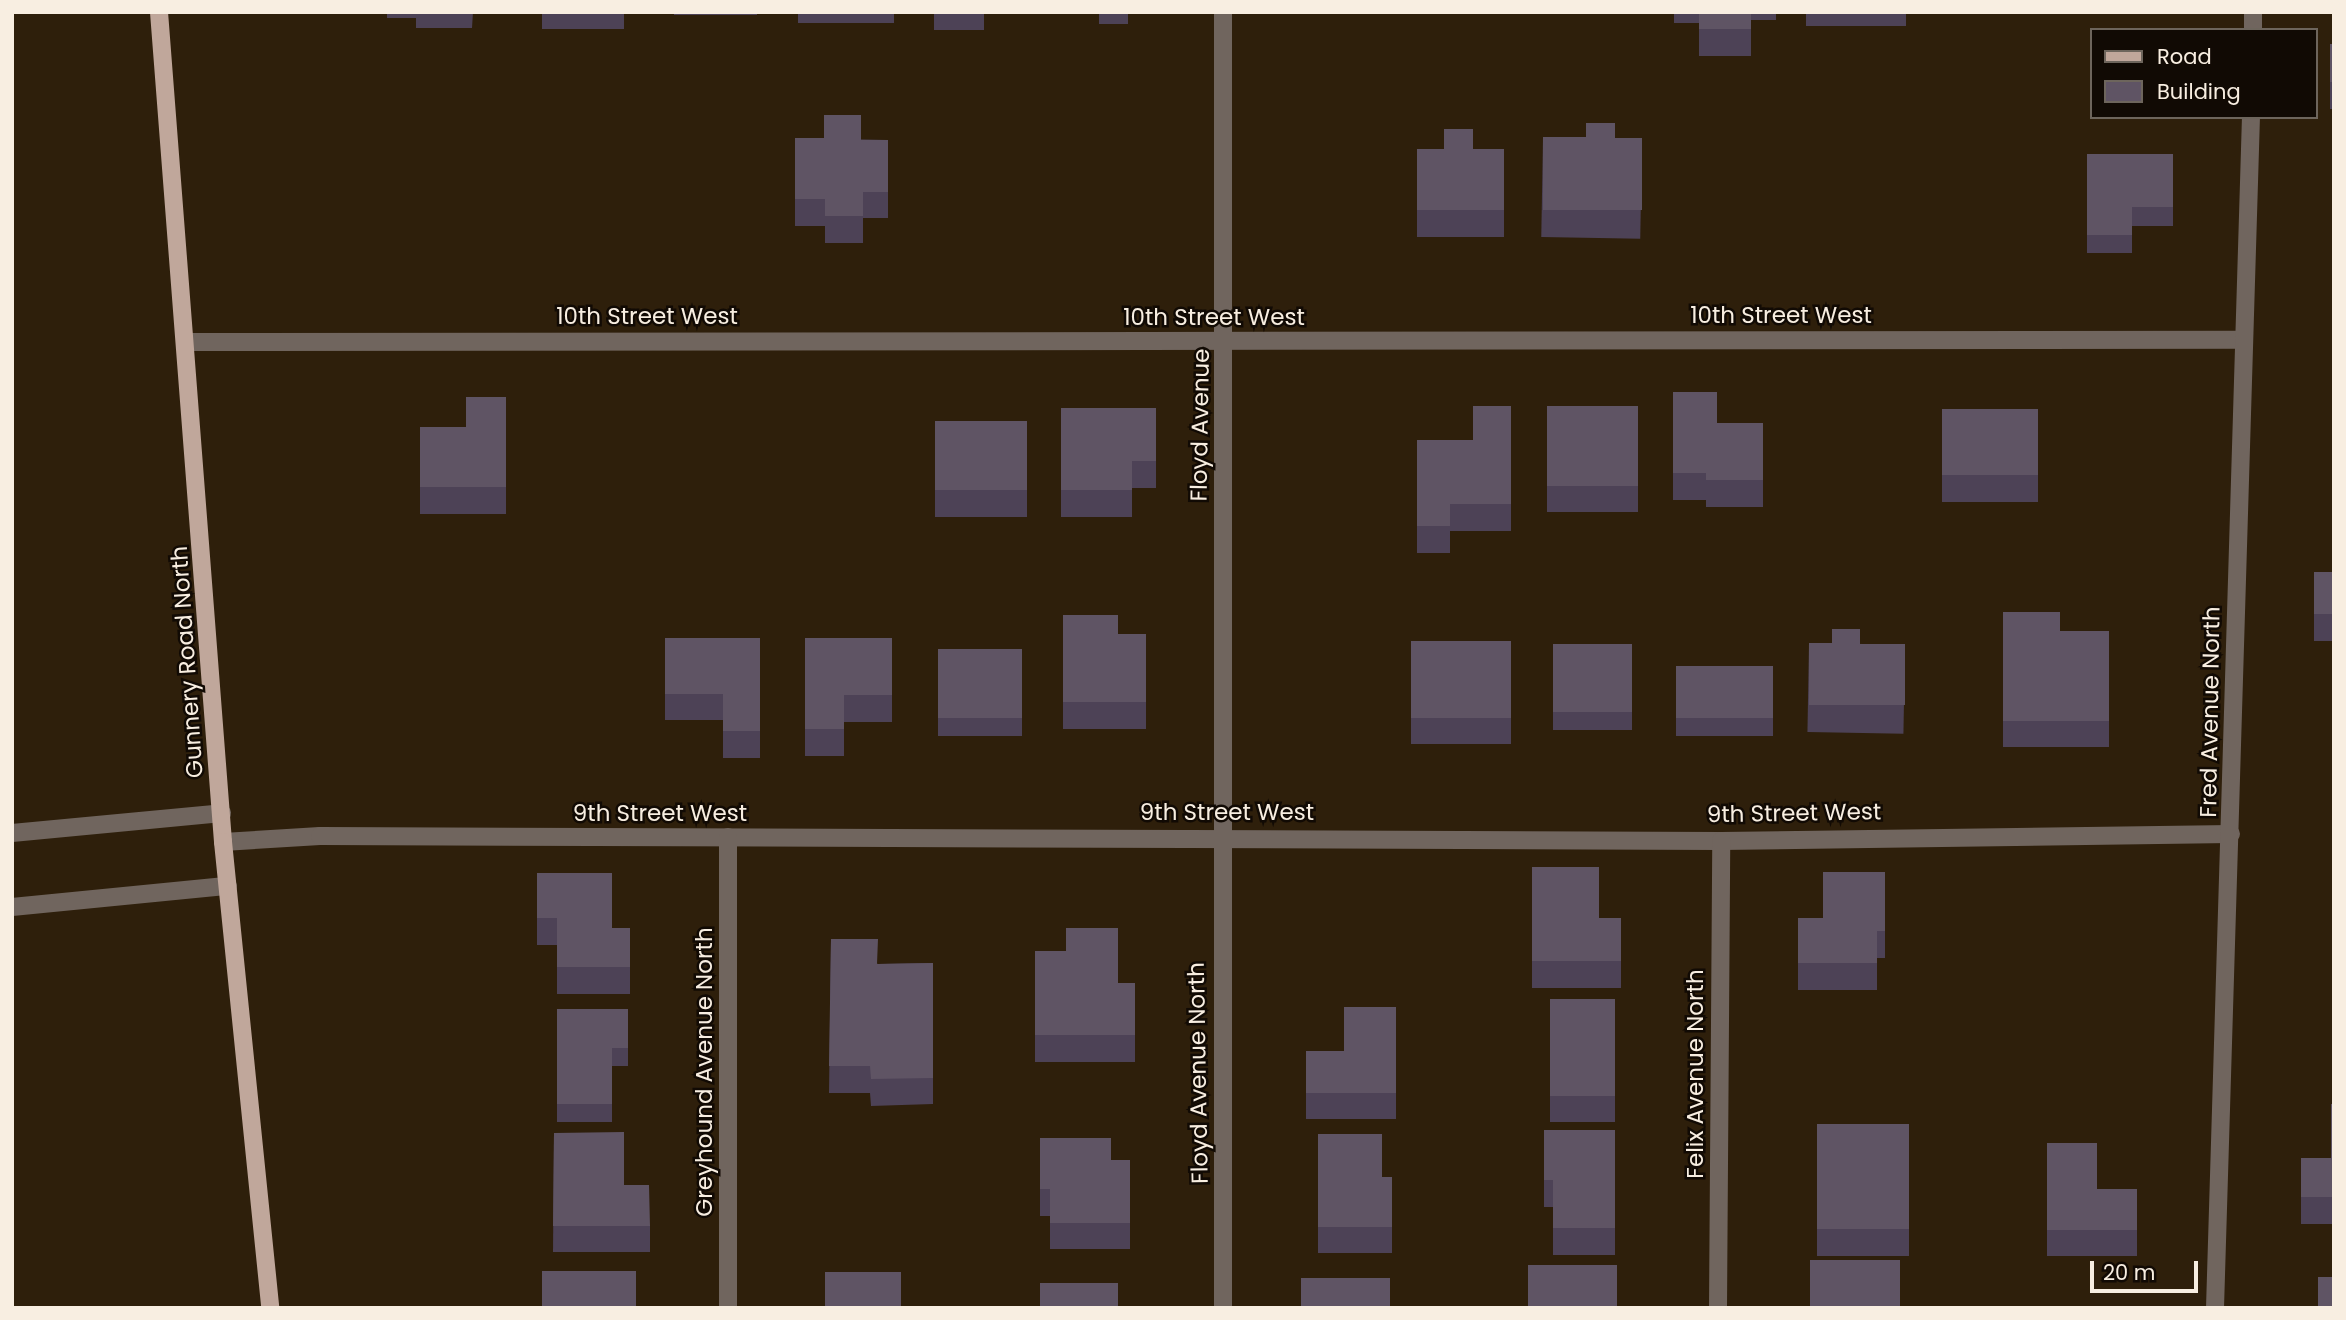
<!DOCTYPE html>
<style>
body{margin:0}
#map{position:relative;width:2346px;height:1320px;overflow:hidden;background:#2e1f0b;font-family:Poppins,sans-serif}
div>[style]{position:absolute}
.minor>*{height:18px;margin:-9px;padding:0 9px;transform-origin:9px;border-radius:9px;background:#70655e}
.major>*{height:18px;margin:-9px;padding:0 9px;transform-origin:9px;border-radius:9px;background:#c0a79b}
.wall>*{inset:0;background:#4d4256;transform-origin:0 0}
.building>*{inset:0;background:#5f5464;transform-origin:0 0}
span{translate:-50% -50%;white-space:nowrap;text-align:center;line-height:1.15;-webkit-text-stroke:5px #110a04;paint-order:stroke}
.street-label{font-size:23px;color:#f8eee1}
.frame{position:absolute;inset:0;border:14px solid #f8eee1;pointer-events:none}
.legend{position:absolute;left:2090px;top:28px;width:228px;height:91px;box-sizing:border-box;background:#110a04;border:2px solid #6d655c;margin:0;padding:9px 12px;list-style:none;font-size:21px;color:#f8eee1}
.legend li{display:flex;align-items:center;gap:14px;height:35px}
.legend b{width:35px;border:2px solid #6d655c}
.scale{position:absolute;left:2090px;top:1261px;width:108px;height:32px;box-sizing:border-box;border:4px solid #f8eee1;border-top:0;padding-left:9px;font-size:21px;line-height:24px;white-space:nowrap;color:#f8eee1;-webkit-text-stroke:5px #110a04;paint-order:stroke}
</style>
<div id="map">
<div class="minor">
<i style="left:2253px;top:30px;width:18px;rotate:-90deg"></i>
<i style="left:186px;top:342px;width:2057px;rotate:-0.06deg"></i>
<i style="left:12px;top:833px;width:211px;rotate:-5.4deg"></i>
<i style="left:223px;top:842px;width:97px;rotate:-3.5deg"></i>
<i style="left:320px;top:836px;width:1401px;rotate:0.2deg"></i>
<i style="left:1721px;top:841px;width:510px;rotate:-0.79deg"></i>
<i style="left:12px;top:907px;width:217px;rotate:-5.6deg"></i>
<i style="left:728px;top:1308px;width:471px;rotate:-90deg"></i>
<i style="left:1223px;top:1308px;width:1296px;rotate:-90deg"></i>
<i style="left:1718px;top:1308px;width:467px;rotate:-89.6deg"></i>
<i style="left:2215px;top:1308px;width:1192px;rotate:-88.27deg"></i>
</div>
<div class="major">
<i style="left:159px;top:12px;width:832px;rotate:85.59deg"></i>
<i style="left:223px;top:842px;width:468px;rotate:84.2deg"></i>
</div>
<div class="wall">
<i style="clip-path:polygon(387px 12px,473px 12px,472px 28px,416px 28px,416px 18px,387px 18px)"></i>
<i style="left:542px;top:12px;width:82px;height:17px"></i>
<i style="left:674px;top:12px;width:83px;height:3px"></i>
<i style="left:798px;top:12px;width:96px;height:11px"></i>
<i style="left:934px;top:12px;width:50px;height:18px"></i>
<i style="left:1099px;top:12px;width:29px;height:12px"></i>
<i style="clip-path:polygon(1674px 12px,1776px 12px,1776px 20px,1751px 20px,1751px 56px,1699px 56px,1699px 23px,1674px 23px)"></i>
<i style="left:1806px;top:12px;width:100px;height:14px"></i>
<i style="left:2330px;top:44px;width:4px;height:65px"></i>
<i style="left:1543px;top:137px;width:99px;height:100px;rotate:1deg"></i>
<i style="clip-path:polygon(795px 138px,888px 140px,888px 218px,863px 218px,863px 243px,825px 243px,825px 226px,795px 226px)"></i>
<i style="left:1417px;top:149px;width:87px;height:88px"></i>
<i style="clip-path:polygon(2087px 154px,2173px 154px,2173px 226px,2132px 226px,2132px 253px,2087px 253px)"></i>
<i style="clip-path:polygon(1673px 392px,1717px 423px,1763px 423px,1763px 507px,1706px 507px,1706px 500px,1673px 500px)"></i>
<i style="clip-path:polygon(506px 397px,506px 514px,420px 514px,420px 427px,466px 427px)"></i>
<i style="clip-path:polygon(1511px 406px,1511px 531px,1450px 531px,1450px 553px,1417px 553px,1417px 440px,1473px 440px)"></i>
<i style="left:1547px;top:406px;width:91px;height:106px"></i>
<i style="clip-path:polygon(1061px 408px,1156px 408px,1156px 488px,1132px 488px,1132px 517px,1061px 517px)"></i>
<i style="left:1942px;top:409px;width:96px;height:93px"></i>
<i style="left:935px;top:421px;width:92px;height:96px"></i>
<i style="left:2314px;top:572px;width:20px;height:69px"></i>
<i style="clip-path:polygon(2003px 612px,2060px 631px,2109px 631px,2109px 747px,2003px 747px)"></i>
<i style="clip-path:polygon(1063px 615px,1118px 634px,1146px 634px,1146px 729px,1063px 729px)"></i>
<i style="clip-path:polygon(665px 638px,760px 638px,760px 758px,723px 758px,723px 720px,665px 720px)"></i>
<i style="clip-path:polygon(805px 638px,892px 638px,892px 722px,844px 722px,844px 756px,805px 756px)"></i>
<i style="left:1411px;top:641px;width:100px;height:103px"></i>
<i style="left:1809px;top:643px;width:96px;height:89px;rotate:1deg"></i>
<i style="left:1553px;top:644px;width:79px;height:86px"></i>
<i style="left:938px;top:649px;width:84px;height:87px"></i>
<i style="left:1676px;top:666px;width:97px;height:70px"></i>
<i style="clip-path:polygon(1532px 867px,1599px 918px,1621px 918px,1621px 988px,1532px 988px)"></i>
<i style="clip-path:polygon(1885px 872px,1885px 958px,1877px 958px,1877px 990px,1798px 990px,1798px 918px,1823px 918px)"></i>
<i style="clip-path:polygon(537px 873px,612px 928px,630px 928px,630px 994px,557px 994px,557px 945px,537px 945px)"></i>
<i style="clip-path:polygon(831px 939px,878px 964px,933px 963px,933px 1104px,871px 1106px,870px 1093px,829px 1093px)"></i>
<i style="clip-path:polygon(1035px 951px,1118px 983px,1135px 983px,1135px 1062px,1035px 1062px)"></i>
<i style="left:1550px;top:999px;width:65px;height:123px"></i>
<i style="clip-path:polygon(1396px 1007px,1396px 1119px,1306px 1119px,1306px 1051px,1344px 1051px)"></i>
<i style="clip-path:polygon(557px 1009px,628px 1009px,628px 1066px,612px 1066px,612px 1122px,557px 1122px)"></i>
<i style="clip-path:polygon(2334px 1104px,2334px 1224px,2301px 1224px,2301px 1158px,2331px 1158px)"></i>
<i style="left:1817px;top:1124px;width:92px;height:132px"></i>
<i style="clip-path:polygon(1544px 1130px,1615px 1130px,1615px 1255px,1553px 1255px,1553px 1207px,1544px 1207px)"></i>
<i style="clip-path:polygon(554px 1133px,624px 1185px,650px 1226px,650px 1252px,553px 1252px)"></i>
<i style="clip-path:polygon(1318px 1134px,1382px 1177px,1392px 1177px,1392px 1253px,1318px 1253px)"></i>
<i style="clip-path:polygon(1040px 1138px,1111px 1160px,1130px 1160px,1130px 1249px,1050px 1249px,1050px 1216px,1040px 1216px)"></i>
<i style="clip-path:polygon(2047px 1143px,2097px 1189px,2137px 1189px,2137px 1256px,2047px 1256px)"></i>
</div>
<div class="building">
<i style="left:1699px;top:12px;width:52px;height:17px"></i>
<i style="left:2330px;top:44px;width:4px;height:38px"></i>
<i style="clip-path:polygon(824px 115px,861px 115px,861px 140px,888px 140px,888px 192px,863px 192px,863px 216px,825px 216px,825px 199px,795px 199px,795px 138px,824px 138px)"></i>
<i style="clip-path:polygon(1586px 123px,1615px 123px,1615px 138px,1642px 138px,1642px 210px,1543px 210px,1543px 137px,1586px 137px)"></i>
<i style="clip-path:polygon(1444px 129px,1473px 129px,1473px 149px,1504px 149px,1504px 210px,1417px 210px,1417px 149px,1444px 149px)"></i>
<i style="clip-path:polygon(2087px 154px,2173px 154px,2173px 207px,2132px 207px,2132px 235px,2087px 235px)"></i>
<i style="clip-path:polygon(1673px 392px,1717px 392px,1717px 423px,1763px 423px,1763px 480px,1706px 480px,1706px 473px,1673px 473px)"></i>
<i style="clip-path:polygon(466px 397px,506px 397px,506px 487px,420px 487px,420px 427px,466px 427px)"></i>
<i style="clip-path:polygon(1473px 406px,1511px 406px,1511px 504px,1450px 504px,1450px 526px,1417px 526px,1417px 440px,1473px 440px)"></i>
<i style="left:1547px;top:406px;width:91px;height:80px"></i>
<i style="clip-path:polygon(1061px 408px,1156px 408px,1156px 461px,1132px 461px,1132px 490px,1061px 490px)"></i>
<i style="left:1942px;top:409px;width:96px;height:66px"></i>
<i style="left:935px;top:421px;width:92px;height:69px"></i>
<i style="left:2314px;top:572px;width:20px;height:42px"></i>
<i style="clip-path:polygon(2003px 612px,2060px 612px,2060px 631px,2109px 631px,2109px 721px,2003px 721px)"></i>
<i style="clip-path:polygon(1063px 615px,1118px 615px,1118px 634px,1146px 634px,1146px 702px,1063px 702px)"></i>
<i style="clip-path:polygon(1832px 629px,1860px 629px,1860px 644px,1905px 644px,1905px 705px,1809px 705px,1809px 643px,1832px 643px)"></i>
<i style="clip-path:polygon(665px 638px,760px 638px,760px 731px,723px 731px,723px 694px,665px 694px)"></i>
<i style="clip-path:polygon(805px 638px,892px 638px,892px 695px,844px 695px,844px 729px,805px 729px)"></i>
<i style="left:1411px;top:641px;width:100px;height:77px"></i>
<i style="left:1553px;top:644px;width:79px;height:68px"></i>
<i style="left:938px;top:649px;width:84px;height:69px"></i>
<i style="left:1676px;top:666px;width:97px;height:52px"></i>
<i style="clip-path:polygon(1532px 867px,1599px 867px,1599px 918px,1621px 918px,1621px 961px,1532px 961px)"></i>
<i style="clip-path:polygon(1823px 872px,1885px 872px,1885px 931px,1877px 931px,1877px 963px,1798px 963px,1798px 918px,1823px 918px)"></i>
<i style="clip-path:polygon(537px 873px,612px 873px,612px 928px,630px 928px,630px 967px,557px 967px,557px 918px,537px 918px)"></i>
<i style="clip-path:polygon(1066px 928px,1118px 928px,1118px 983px,1135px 983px,1135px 1035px,1035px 1035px,1035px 951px,1066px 951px)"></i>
<i style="clip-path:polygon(831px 939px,878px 939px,877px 964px,933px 963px,933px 1078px,871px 1079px,870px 1066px,829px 1066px)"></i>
<i style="left:1550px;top:999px;width:65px;height:97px"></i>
<i style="clip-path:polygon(1344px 1007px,1396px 1007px,1396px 1093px,1306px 1093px,1306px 1051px,1344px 1051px)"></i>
<i style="clip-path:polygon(557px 1009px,628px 1009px,628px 1048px,612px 1048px,612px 1104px,557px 1104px)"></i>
<i style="clip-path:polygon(2331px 1104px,2334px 1104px,2334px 1197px,2301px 1197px,2301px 1158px,2331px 1158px)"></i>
<i style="left:1817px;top:1124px;width:92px;height:105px"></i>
<i style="clip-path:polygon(1544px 1130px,1615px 1130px,1615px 1228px,1553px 1228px,1553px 1180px,1544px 1180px)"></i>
<i style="clip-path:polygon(624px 1132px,624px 1185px,649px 1185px,650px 1226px,553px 1226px,554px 1133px)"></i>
<i style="clip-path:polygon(1318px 1134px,1382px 1134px,1382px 1177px,1392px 1177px,1392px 1227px,1318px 1227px)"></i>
<i style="clip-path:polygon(1040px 1138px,1111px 1138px,1111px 1160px,1130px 1160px,1130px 1223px,1050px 1223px,1050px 1189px,1040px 1189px)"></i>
<i style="clip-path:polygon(2047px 1143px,2097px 1143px,2097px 1189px,2137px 1189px,2137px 1230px,2047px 1230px)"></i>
<i style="left:1810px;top:1260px;width:90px;height:48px"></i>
<i style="left:1528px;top:1265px;width:89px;height:43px"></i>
<i style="left:542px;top:1271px;width:94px;height:37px"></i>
<i style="left:825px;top:1272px;width:76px;height:36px"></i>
<i style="left:2318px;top:1277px;width:16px;height:31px"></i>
<i style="left:1301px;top:1278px;width:89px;height:30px"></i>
<i style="left:1040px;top:1283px;width:78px;height:25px"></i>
</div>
<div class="street-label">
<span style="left:1781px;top:315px">10th Street West</span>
<span style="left:647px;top:316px">10th Street West</span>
<span style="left:1214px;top:317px">10th Street West</span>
<span style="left:1200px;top:425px;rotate:-89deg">Floyd Avenue</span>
<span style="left:187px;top:662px;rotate:-94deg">Gunnery Road North</span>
<span style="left:2210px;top:712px;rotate:-89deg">Fred Avenue North</span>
<span style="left:1227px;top:812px">9th Street West</span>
<span style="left:660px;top:813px">9th Street West</span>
<span style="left:1794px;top:813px;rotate:-1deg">9th Street West</span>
<span style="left:704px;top:1072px;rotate:-90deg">Greyhound Avenue North</span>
<span style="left:1198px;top:1073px;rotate:-91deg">Floyd Avenue North</span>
<span style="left:1695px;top:1074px;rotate:-90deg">Felix Avenue North</span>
</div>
<div class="frame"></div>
<ul class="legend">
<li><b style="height:9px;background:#c0a79b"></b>Road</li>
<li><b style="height:19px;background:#5f5464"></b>Building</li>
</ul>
<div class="scale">20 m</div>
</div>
